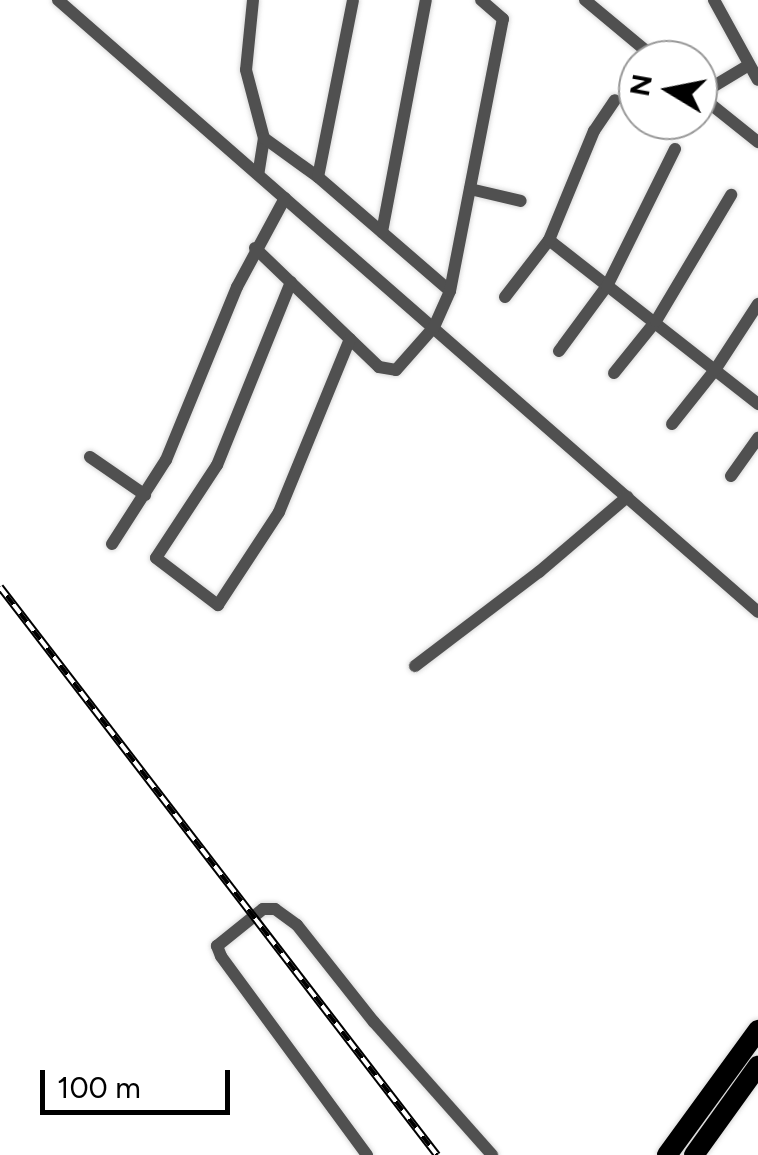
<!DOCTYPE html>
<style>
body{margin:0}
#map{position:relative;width:758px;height:1155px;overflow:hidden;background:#fff;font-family:Figtree,sans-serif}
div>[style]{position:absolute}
.roads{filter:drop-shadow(0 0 2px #dbdbdb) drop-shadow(0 0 2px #dbdbdb)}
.minor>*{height:12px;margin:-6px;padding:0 6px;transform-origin:6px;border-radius:6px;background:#505050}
.highway>*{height:20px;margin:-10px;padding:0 10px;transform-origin:10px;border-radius:10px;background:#000}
.rail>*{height:8px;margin-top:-4px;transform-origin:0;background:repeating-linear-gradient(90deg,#fff 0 11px,#000 0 22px);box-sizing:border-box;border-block:2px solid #000}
span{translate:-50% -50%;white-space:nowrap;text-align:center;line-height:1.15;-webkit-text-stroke:8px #fff;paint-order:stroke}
.north{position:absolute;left:618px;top:40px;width:100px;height:100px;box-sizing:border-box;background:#fff;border:2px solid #999;border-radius:50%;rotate:280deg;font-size:28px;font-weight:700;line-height:40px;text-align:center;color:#000}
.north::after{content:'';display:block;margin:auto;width:35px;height:45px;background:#000;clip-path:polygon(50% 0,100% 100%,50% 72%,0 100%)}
.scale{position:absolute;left:40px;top:1070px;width:190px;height:45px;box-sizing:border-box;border:5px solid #000;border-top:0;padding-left:12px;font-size:30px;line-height:35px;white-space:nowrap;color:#000;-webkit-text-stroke:8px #fff;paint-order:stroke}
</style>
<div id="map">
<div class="roads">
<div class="minor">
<i style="left:58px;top:0;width:930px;rotate:41.16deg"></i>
<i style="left:253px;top:0;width:70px;rotate:95.7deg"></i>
<i style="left:246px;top:70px;width:70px;rotate:75.2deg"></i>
<i style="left:264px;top:138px;width:36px;rotate:99deg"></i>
<i style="left:585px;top:0;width:94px;rotate:39.8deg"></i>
<i style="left:714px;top:0;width:91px;rotate:61.2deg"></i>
<i style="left:698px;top:94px;width:77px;rotate:38.7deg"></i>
<i style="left:699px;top:95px;width:58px;rotate:-31deg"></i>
<i style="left:264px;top:138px;width:67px;rotate:35.8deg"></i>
<i style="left:318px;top:177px;width:174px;rotate:40.8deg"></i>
<i style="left:318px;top:177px;width:180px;rotate:-78.8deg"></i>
<i style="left:470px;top:189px;width:52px;rotate:13.2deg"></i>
<i style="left:382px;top:232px;width:236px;rotate:-79.3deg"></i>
<i style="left:549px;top:240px;width:266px;rotate:38.1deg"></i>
<i style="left:255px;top:248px;width:172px;rotate:43.8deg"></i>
<i style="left:379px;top:367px;width:17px;rotate:10deg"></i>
<i style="left:396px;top:370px;width:57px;rotate:-48.5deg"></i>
<i style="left:434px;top:327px;width:39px;rotate:-66deg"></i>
<i style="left:450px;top:291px;width:277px;rotate:-79deg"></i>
<i style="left:503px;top:19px;width:29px;rotate:-139deg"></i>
<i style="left:291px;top:282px;width:197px;rotate:112deg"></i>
<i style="left:217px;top:465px;width:111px;rotate:123.3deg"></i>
<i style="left:156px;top:558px;width:78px;rotate:37.2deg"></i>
<i style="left:218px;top:605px;width:111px;rotate:-56.7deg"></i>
<i style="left:279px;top:512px;width:187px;rotate:-67.7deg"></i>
<i style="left:505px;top:297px;width:72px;rotate:-52.3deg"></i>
<i style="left:549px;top:240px;width:118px;rotate:-67.6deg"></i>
<i style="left:594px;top:131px;width:37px;rotate:-56deg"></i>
<i style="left:559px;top:351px;width:81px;rotate:-53.6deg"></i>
<i style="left:607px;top:286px;width:153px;rotate:-63.6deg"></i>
<i style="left:614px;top:373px;width:67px;rotate:-51.1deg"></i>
<i style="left:656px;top:321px;width:147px;rotate:-59.2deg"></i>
<i style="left:672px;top:424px;width:69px;rotate:-51.5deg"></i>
<i style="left:715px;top:370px;width:79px;rotate:-56.9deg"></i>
<i style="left:90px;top:457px;width:67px;rotate:34.6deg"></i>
<i style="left:731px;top:476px;width:47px;rotate:-54.6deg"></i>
<i style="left:112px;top:544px;width:100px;rotate:-57.3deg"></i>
<i style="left:166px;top:460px;width:187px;rotate:-67.7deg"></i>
<i style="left:237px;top:287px;width:101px;rotate:-61.7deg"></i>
<i style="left:415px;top:666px;width:156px;rotate:-37.2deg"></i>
<i style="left:539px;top:572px;width:116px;rotate:-40.4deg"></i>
<i style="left:367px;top:1155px;width:247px;rotate:-126.3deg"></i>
<i style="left:221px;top:956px;width:11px;rotate:-112deg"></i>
<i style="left:217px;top:946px;width:59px;rotate:-38.8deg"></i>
<i style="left:263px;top:909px;width:12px"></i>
<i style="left:275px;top:909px;width:27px;rotate:36deg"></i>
<i style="left:297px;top:925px;width:124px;rotate:51.6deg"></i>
<i style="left:374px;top:1022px;width:178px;rotate:48.4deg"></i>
</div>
<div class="highway">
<i style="left:667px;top:1155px;width:155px;rotate:-53.9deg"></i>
<i style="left:694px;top:1155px;width:110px;rotate:-54.3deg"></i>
</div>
</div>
<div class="rail">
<i style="left:0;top:587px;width:717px;rotate:52.43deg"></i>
</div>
<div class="north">N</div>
<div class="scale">100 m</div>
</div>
